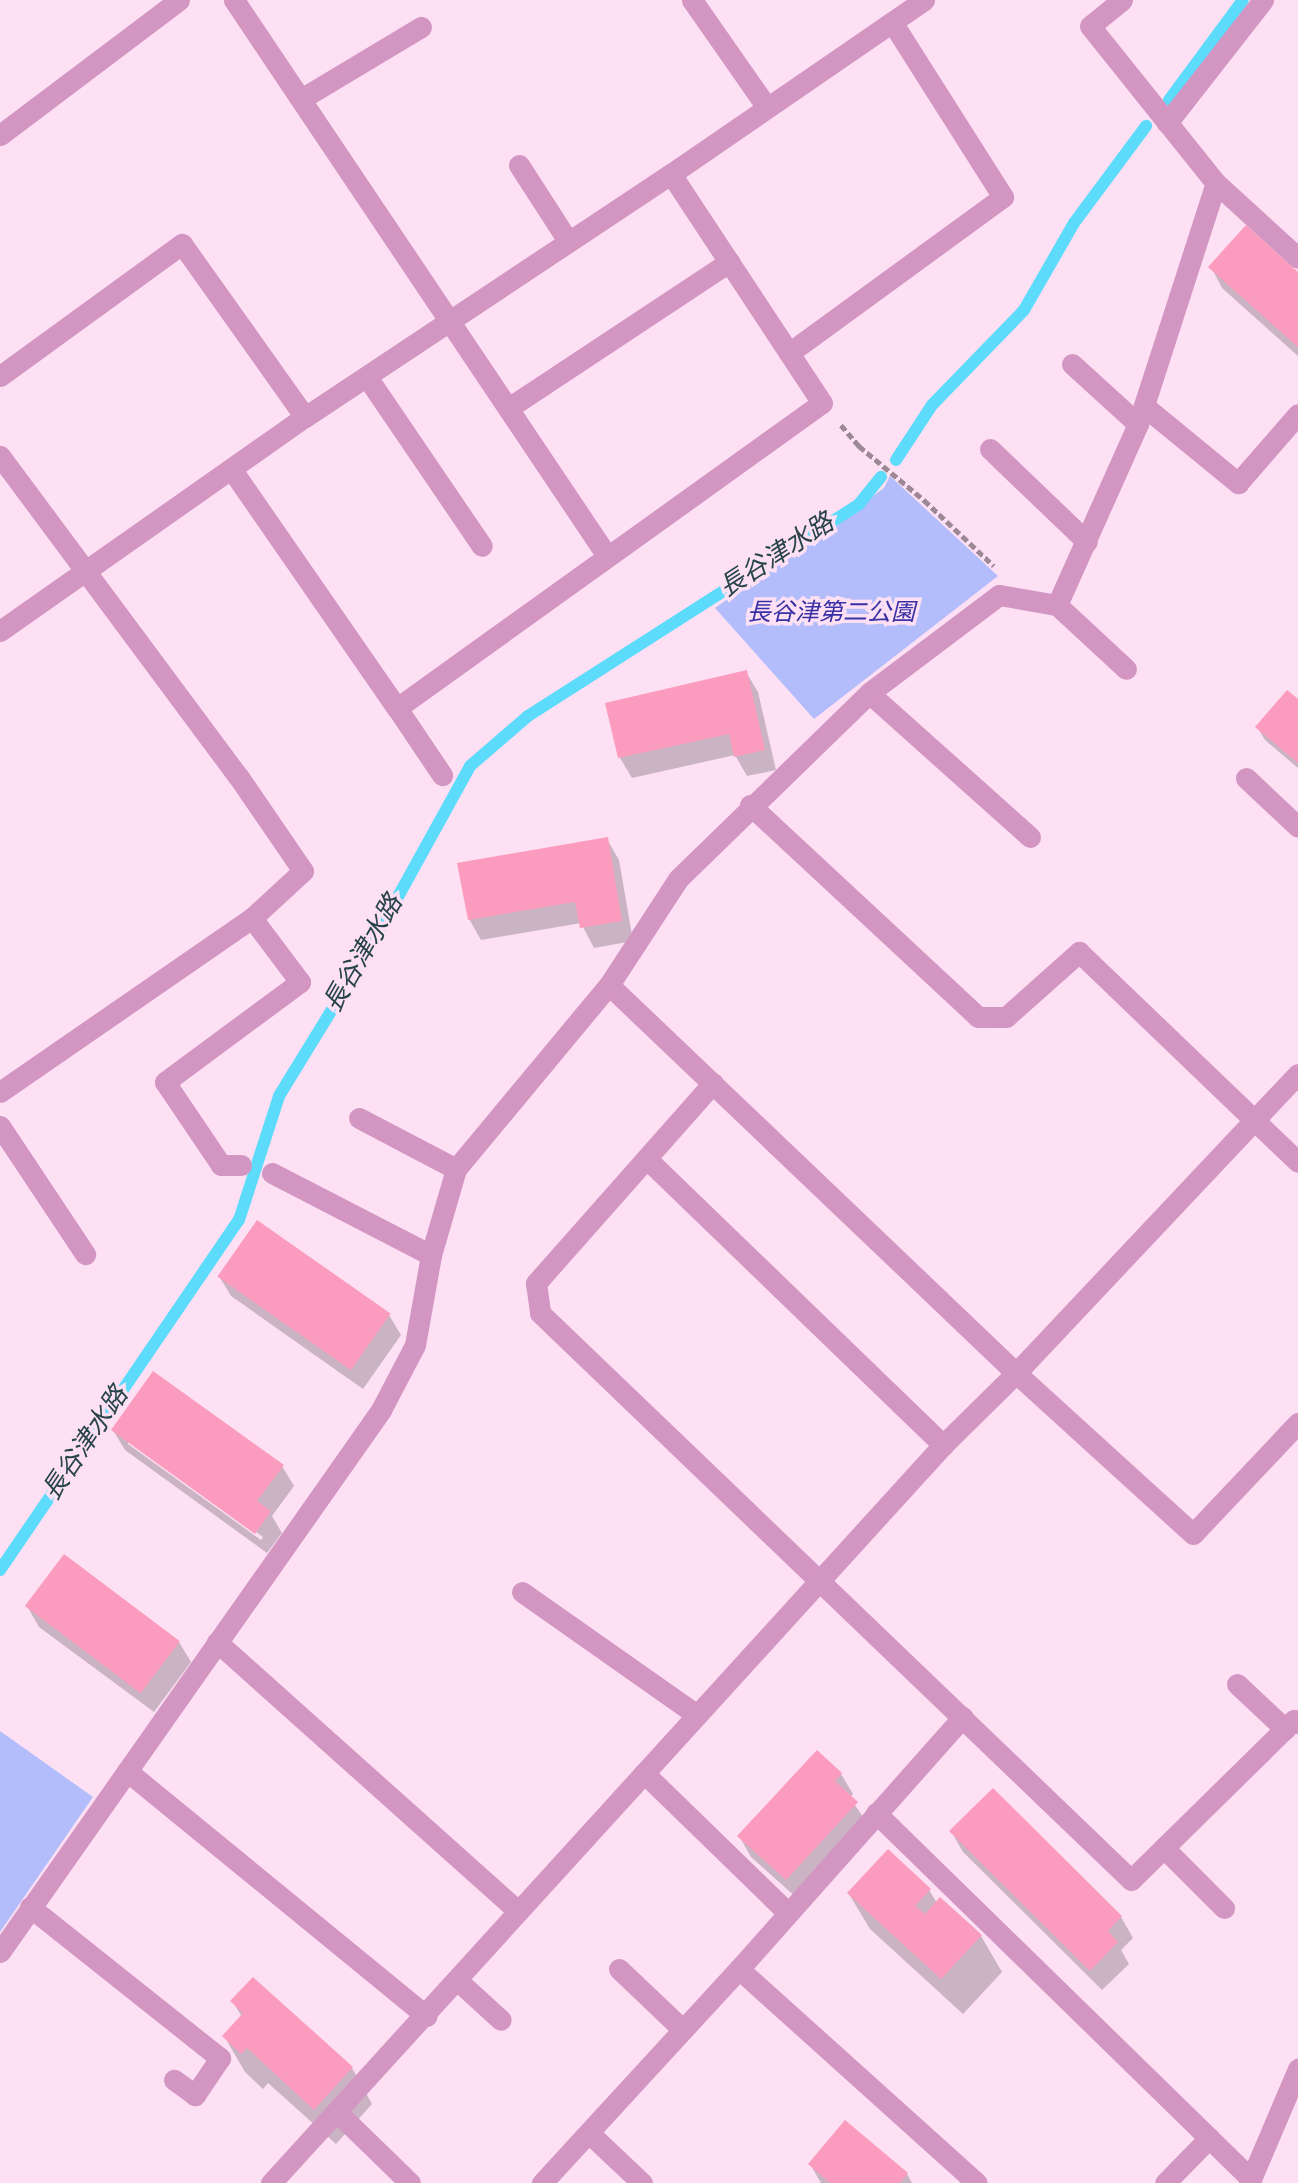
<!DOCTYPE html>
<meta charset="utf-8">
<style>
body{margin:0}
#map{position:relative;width:1298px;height:2183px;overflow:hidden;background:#fde0f3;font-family:Spectral,"Noto Sans JP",serif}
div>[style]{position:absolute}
.green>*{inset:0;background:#b3bdfb}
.shadow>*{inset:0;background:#0003}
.stream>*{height:12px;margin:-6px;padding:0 6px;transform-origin:6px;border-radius:6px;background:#5cdbfb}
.building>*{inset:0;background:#fb9bbd;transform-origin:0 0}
.path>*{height:4.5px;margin-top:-2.25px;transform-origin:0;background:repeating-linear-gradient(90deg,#9d8895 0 7px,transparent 0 10.5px)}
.minor>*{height:21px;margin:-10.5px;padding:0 10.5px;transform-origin:10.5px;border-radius:10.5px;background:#d395c2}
span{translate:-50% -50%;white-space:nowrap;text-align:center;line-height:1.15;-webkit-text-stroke:7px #fde0f3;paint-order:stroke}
.park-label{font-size:24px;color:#3830a5;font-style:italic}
.water-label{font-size:26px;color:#28444b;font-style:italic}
</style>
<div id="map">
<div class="green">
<i style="clip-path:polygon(890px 476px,998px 576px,814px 719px,715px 608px,884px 488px)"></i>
<i style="clip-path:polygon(0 1731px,93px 1797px,0 1932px)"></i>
</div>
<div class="shadow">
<i style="clip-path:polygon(1211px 267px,1298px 274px,1298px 356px,1222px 288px)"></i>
<i style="clip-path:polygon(746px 672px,758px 692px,776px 770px,747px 776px,735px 755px,632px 778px,620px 758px,608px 704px)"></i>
<i style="clip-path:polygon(1298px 701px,1298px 768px,1265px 740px,1257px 727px)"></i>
<i style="clip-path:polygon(607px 839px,619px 860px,633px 941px,594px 948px,581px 923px,481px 940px,469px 919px)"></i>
<i style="clip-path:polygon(219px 1276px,389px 1315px,401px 1335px,363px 1389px,231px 1296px)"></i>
<i style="clip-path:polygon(evenodd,113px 1430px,282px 1466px,294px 1486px,272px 1516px,282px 1533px,267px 1553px,125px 1450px,113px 1430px,128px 1440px,263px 1537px,261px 1540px,128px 1444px,128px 1440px)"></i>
<i style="clip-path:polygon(27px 1606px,179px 1642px,191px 1662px,154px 1712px,39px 1627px)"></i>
<i style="clip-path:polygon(817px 1752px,841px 1774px,853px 1794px,850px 1798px,868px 1824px,798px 1899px,751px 1857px,739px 1836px)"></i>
<i style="clip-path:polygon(993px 1790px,1121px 1917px,1133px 1938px,1121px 1950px,1129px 1964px,1102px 1990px,963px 1852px,951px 1831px)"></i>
<i style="clip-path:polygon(929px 1890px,937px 1903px,981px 1936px,1002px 1972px,963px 2014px,870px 1929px,849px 1894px)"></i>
<i style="clip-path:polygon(233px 2002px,352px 2068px,372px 2104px,336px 2144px,268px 2083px,263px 2089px,245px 2072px,224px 2036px,242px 2017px)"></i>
<i style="clip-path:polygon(810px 2164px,907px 2174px,912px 2183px,821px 2183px)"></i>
</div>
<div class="stream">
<i style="left:1169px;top:100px;width:124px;rotate:-53.5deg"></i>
<i style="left:896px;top:460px;width:66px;rotate:-56.8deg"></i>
<i style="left:932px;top:405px;width:132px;rotate:-45.9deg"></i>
<i style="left:1024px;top:310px;width:100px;rotate:-60.1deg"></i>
<i style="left:1074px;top:223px;width:121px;rotate:-53.4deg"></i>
<i style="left:0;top:1570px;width:424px;rotate:-55.7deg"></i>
<i style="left:239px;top:1220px;width:130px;rotate:-72.1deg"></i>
<i style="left:279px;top:1096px;width:170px;rotate:-58.5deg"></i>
<i style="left:368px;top:951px;width:211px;rotate:-61.1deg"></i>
<i style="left:470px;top:766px;width:77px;rotate:-40.8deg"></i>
<i style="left:528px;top:716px;width:393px;rotate:-32.6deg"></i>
<i style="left:859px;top:504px;width:35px;rotate:-51deg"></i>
</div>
<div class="building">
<i style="clip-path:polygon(1246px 225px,1298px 272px,1298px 347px,1208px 267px)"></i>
<i style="clip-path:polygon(747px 670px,765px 750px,734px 757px,729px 734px,618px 758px,605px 703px)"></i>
<i style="clip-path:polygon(1287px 690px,1298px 699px,1298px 763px,1255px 727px)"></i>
<i style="clip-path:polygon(608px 837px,622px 921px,580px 928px,575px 902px,468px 920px,457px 863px)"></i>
<i style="left:257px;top:1220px;width:163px;height:69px;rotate:35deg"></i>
<i style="clip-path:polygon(153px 1371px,284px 1465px,257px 1501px,271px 1511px,255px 1534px,111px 1430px)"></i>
<i style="left:64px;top:1554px;width:145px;height:65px;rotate:37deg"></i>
<i style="clip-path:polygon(817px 1750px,842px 1773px,835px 1781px,858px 1802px,786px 1880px,737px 1836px)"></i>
<i style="clip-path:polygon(993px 1788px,1122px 1916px,1108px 1931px,1118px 1942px,1090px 1971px,949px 1831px)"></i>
<i style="clip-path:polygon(888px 1849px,931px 1889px,915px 1906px,925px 1914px,940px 1897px,982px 1935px,941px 1979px,847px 1893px)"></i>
<i style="clip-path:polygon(253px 1977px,353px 2067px,314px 2110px,247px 2048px,241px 2054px,222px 2036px,243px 2013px,230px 2001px)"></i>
<i style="clip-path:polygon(845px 2120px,908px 2173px,900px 2183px,830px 2183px,808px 2164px)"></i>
</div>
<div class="path">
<i style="left:841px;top:425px;width:28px;rotate:49deg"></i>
<i style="left:859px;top:446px;width:85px;rotate:39.7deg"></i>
<i style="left:924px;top:500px;width:96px;rotate:43.3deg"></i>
</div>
<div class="minor">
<i style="left:234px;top:0;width:670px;rotate:56.14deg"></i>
<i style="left:692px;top:0;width:129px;rotate:55.1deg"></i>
<i style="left:1122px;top:0;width:41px;rotate:140.9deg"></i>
<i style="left:1090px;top:26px;width:201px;rotate:51.3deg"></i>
<i style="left:1216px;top:183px;width:111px;rotate:42.4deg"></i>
<i style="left:301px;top:99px;width:140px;rotate:-31deg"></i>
<i style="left:1167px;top:123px;width:156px;rotate:-52deg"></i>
<i style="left:0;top:135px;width:224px;rotate:-37deg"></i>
<i style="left:519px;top:165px;width:90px;rotate:57.2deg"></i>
<i style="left:789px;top:353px;width:265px;rotate:-36.1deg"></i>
<i style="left:1003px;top:197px;width:207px;rotate:-122.4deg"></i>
<i style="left:1072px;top:364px;width:89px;rotate:42.3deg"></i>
<i style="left:0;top:376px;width:225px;rotate:-36deg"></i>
<i style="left:182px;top:244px;width:212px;rotate:54.6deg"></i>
<i style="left:367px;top:377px;width:204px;rotate:55.8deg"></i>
<i style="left:1144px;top:406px;width:122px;rotate:39.3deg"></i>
<i style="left:1238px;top:483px;width:91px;rotate:-49deg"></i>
<i style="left:510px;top:407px;width:263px;rotate:-33.5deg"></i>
<i style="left:990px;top:449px;width:134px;rotate:43.8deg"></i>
<i style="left:0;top:456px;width:399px;rotate:53.4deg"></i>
<i style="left:238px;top:776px;width:115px;rotate:55.6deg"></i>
<i style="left:303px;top:871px;width:69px;rotate:137.3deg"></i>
<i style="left:252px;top:918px;width:306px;rotate:145.4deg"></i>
<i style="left:232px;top:470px;width:290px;rotate:55.3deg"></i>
<i style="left:397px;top:708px;width:523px;rotate:-35.67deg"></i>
<i style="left:822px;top:403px;width:274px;rotate:-123.4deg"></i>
<i style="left:1057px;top:605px;width:94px;rotate:42.8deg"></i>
<i style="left:0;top:631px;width:373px;rotate:-35.1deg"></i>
<i style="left:305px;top:417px;width:439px;rotate:-33.6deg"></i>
<i style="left:671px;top:174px;width:307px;rotate:-34.5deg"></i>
<i style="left:869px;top:693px;width:216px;rotate:41.8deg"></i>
<i style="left:397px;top:708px;width:81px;rotate:56.1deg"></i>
<i style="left:1246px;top:778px;width:71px;rotate:43.3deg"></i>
<i style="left:750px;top:805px;width:311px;rotate:42.9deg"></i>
<i style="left:978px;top:1017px;width:28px"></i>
<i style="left:1006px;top:1017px;width:98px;rotate:-41.7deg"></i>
<i style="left:1079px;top:952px;width:303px;rotate:43.8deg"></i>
<i style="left:609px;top:985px;width:562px;rotate:43.63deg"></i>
<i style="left:1016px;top:1373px;width:239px;rotate:42.3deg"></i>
<i style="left:1193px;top:1534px;width:153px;rotate:-46.6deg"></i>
<i style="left:713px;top:1083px;width:267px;rotate:131.5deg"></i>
<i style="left:536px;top:1283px;width:30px;rotate:82deg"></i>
<i style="left:540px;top:1313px;width:819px;rotate:43.81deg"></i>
<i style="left:1131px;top:1880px;width:228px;rotate:-44.5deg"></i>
<i style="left:1294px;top:1720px;width:5px;rotate:37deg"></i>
<i style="left:359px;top:1118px;width:110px;rotate:27.7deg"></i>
<i style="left:0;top:1126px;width:154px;rotate:56.4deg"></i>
<i style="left:647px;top:1159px;width:412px;rotate:44deg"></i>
<i style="left:241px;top:1165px;width:20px;rotate:180deg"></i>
<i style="left:221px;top:1165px;width:100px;rotate:-124deg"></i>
<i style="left:165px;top:1082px;width:168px;rotate:-36.5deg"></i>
<i style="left:300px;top:982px;width:80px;rotate:-126.9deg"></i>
<i style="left:272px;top:1173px;width:179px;rotate:27.3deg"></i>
<i style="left:522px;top:1592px;width:214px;rotate:35.1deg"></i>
<i style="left:217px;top:1642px;width:404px;rotate:41.8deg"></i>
<i style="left:1237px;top:1684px;width:66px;rotate:43.2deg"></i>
<i style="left:127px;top:1771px;width:387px;rotate:39.3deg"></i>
<i style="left:644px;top:1773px;width:201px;rotate:44.2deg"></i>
<i style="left:876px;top:1813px;width:465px;rotate:44.3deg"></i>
<i style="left:1209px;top:2138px;width:59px;rotate:44.3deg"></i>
<i style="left:1251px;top:2179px;width:4px;rotate:117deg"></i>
<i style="left:1164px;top:1848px;width:85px;rotate:45deg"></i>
<i style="left:30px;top:1907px;width:243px;rotate:38.5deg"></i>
<i style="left:220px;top:2058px;width:45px;rotate:124deg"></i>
<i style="left:195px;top:2095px;width:26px;rotate:-144deg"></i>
<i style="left:0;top:1952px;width:663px;rotate:-54.89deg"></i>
<i style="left:381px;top:1410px;width:73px;rotate:-62.4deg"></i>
<i style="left:415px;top:1345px;width:91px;rotate:-79.9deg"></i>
<i style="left:431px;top:1255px;width:90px;rotate:-73.8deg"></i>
<i style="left:456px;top:1169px;width:239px;rotate:-50.3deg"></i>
<i style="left:609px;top:985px;width:126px;rotate:-56.9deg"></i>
<i style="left:678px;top:879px;width:267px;rotate:-44.2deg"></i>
<i style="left:869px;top:693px;width:163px;rotate:-37deg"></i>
<i style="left:999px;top:595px;width:59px;rotate:9.8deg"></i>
<i style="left:1057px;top:605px;width:198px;rotate:-65.9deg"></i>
<i style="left:1138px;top:424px;width:253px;rotate:-72.1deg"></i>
<i style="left:619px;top:1969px;width:88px;rotate:43.6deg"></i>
<i style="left:739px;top:1969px;width:320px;rotate:42deg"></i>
<i style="left:457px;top:1980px;width:59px;rotate:42.3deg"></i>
<i style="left:337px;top:2112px;width:102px;rotate:44.2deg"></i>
<i style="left:589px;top:2133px;width:73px;rotate:43.3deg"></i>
<i style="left:1251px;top:2179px;width:120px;rotate:-66.9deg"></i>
<i style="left:271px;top:2183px;width:998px;rotate:-47.68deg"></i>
<i style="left:943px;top:1445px;width:103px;rotate:-44.6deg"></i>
<i style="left:1016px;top:1373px;width:411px;rotate:-46.7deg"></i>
<i style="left:542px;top:2183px;width:291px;rotate:-47.4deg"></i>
<i style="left:739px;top:1969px;width:337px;rotate:-48.4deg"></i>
<i style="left:1165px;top:2183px;width:63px;rotate:-45.6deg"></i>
</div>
<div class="park-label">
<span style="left:831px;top:614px">長谷津第二公園</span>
</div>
<div class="water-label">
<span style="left:777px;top:556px;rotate:-33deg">長谷津水路</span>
<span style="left:364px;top:954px;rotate:-60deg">長谷津水路</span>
<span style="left:86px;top:1444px;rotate:-56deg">長谷津水路</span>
</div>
</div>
